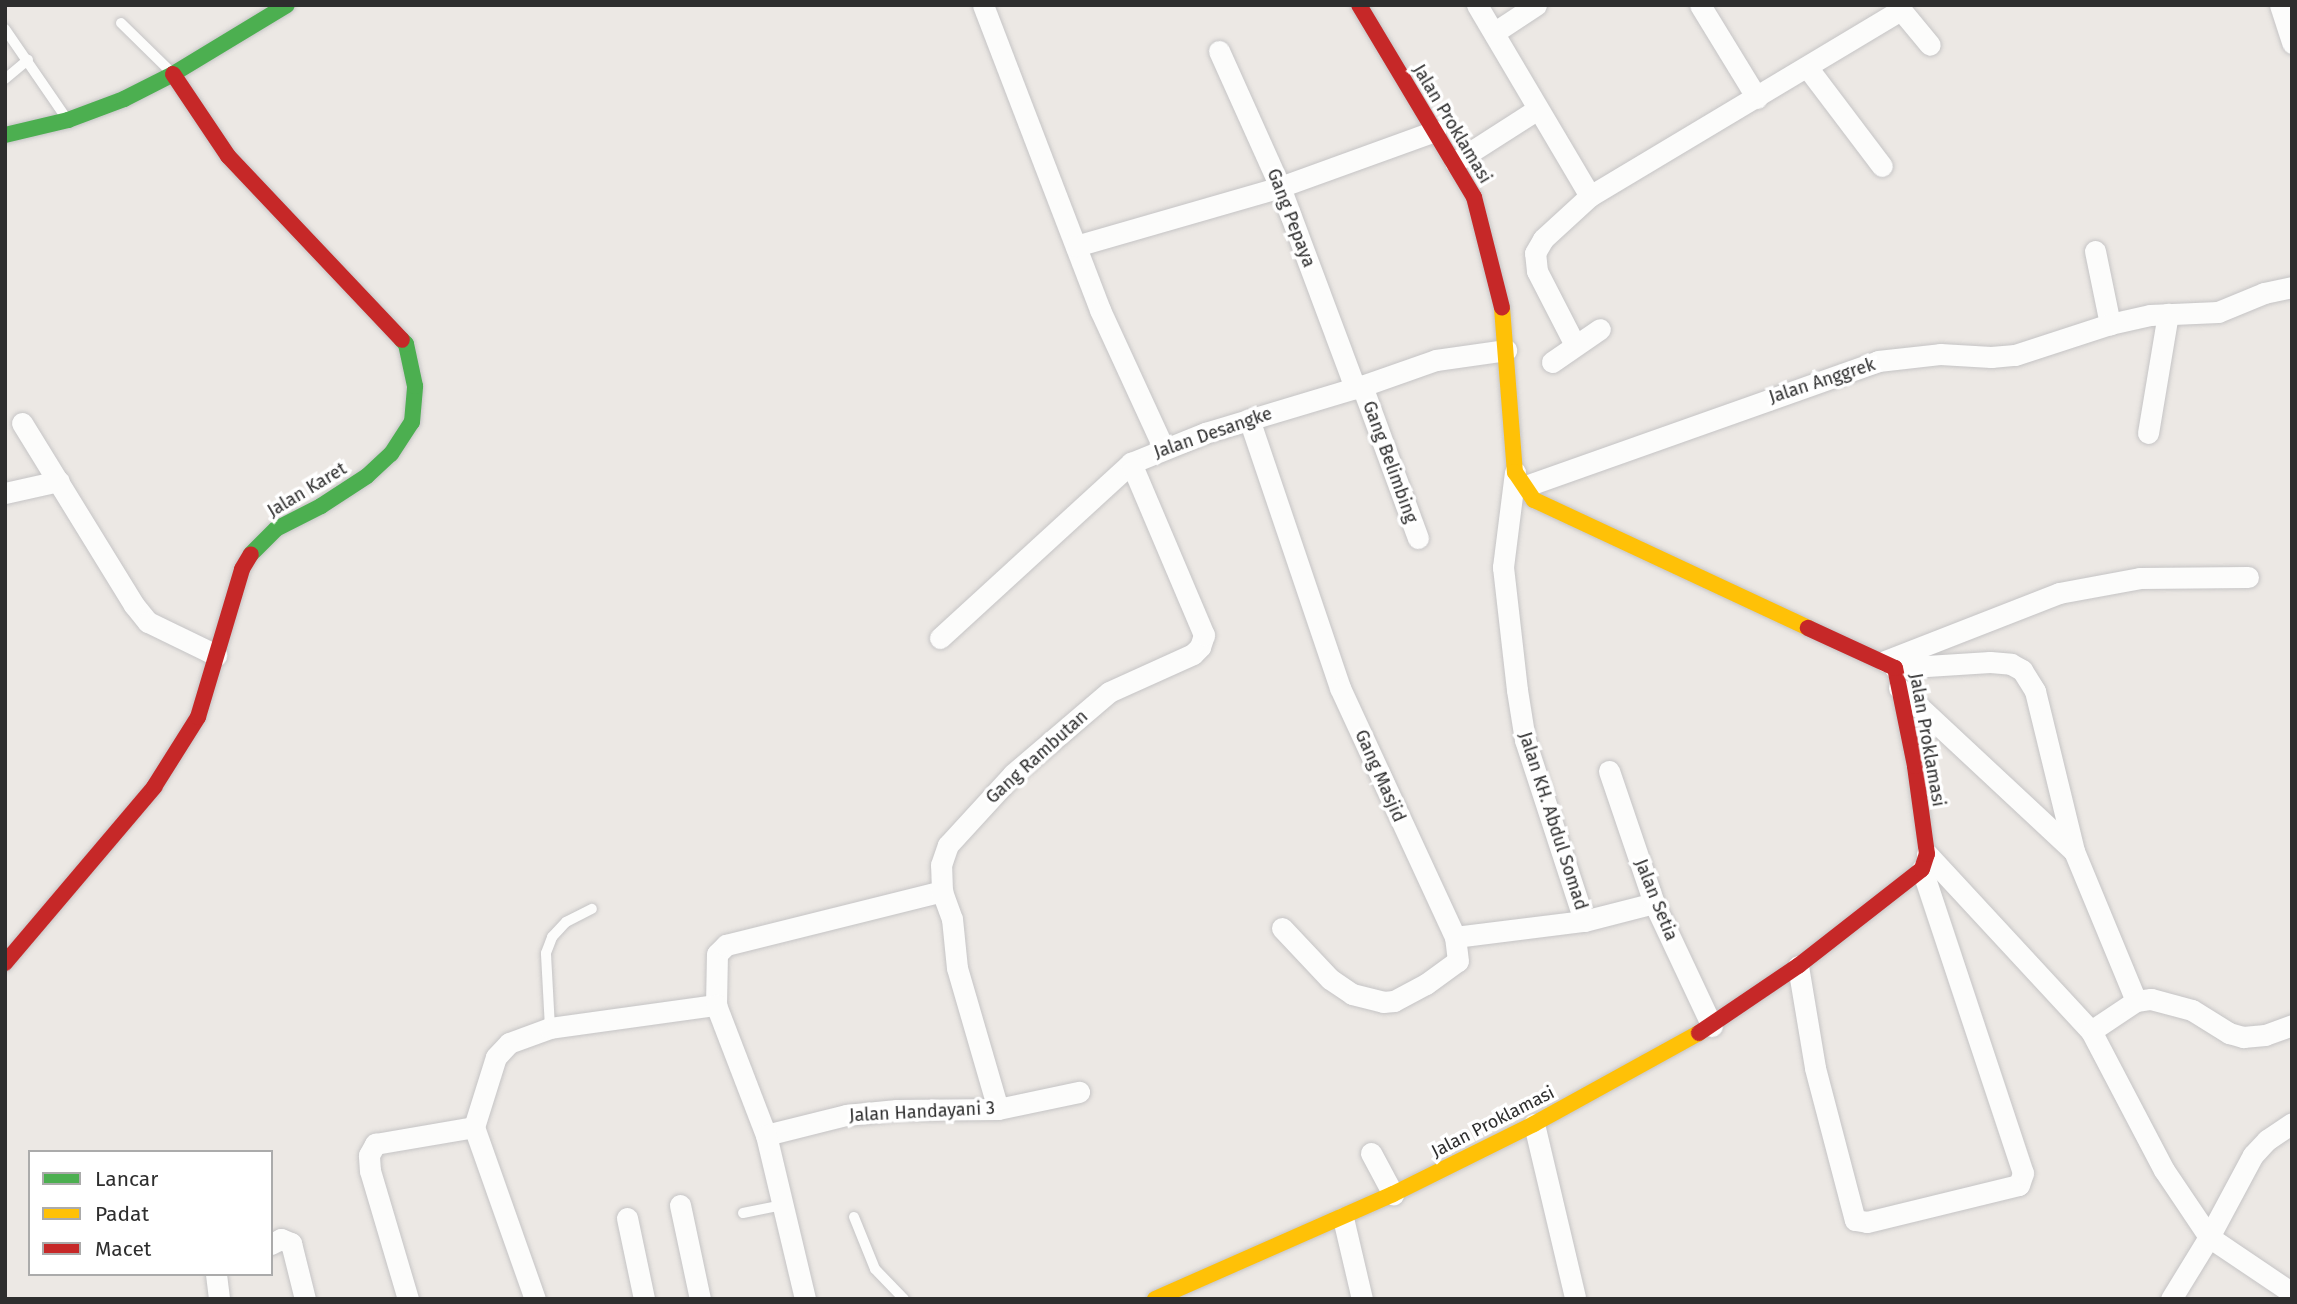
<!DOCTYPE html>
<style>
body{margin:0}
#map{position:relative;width:2297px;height:1304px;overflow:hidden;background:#ece8e4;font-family:"Fira Sans",sans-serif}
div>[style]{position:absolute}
.roads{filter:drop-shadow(0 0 2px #c5c4c5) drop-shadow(0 0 2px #c5c4c5)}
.lane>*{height:10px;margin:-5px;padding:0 5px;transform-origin:5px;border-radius:5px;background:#fcfcfb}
.street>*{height:21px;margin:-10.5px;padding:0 10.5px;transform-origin:10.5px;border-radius:10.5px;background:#fcfcfb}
.fast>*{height:16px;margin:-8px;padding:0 8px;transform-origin:8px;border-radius:8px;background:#4caf50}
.slow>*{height:16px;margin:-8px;padding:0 8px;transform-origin:8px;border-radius:8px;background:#ffc107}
.jam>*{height:16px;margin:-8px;padding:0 8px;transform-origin:8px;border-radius:8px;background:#c62828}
span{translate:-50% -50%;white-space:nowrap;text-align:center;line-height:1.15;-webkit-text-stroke:7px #fff;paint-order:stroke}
.street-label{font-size:18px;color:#2e2e2e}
.frame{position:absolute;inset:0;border:7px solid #2e2e2e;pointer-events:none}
.legend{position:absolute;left:28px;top:1150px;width:245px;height:126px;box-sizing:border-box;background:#fff;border:2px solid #ababab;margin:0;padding:9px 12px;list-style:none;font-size:21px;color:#2e2e2e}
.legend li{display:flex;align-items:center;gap:14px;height:35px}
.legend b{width:35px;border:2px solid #ababab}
</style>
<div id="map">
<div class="roads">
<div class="lane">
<i style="left:121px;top:23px;width:67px;rotate:44.4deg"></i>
<i style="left:5px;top:29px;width:104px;rotate:55.5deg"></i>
<i style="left:5px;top:79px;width:30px;rotate:-40deg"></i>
<i style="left:550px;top:1028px;width:75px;rotate:-93.1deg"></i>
<i style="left:546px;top:953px;width:17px;rotate:-69deg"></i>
<i style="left:552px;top:937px;width:21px;rotate:-47deg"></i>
<i style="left:566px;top:922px;width:29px;rotate:-27deg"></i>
<i style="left:743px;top:1213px;width:41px;rotate:-11.3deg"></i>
<i style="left:854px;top:1217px;width:56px;rotate:68deg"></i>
<i style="left:875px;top:1269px;width:42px;rotate:46deg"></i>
</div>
<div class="street">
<i style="left:983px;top:5px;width:327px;rotate:69deg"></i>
<i style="left:1100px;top:310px;width:151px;rotate:65.3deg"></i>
<i style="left:1477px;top:5px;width:222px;rotate:59.4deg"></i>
<i style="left:1700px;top:5px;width:109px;rotate:58.5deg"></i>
<i style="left:2280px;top:5px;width:40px;rotate:72deg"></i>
<i style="left:1495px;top:32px;width:49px;rotate:-33.4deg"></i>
<i style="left:1219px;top:51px;width:149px;rotate:65.8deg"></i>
<i style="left:1280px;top:187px;width:215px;rotate:69.5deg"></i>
<i style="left:1807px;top:67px;width:124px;rotate:52.9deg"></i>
<i style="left:1455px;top:162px;width:98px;rotate:-32.6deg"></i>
<i style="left:1076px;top:246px;width:212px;rotate:-16.1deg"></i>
<i style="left:1280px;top:187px;width:165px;rotate:-19.9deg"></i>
<i style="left:2095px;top:251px;width:75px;rotate:78.4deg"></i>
<i style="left:1575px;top:345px;width:83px;rotate:-117.2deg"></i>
<i style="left:1537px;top:271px;width:18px;rotate:-96deg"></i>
<i style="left:1535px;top:253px;width:16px;rotate:-60deg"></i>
<i style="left:1543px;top:239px;width:64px;rotate:-42.5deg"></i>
<i style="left:1590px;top:196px;width:362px;rotate:-30.9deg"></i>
<i style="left:1901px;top:10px;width:45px;rotate:50.4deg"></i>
<i style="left:1552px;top:362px;width:58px;rotate:-34.5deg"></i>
<i style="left:1362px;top:386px;width:162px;rotate:69.8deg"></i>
<i style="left:1249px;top:419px;width:284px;rotate:71.3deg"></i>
<i style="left:1340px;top:688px;width:274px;rotate:65.2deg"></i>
<i style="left:1455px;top:937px;width:130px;rotate:-7.1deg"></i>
<i style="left:1584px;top:921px;width:72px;rotate:-14.4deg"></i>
<i style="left:22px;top:423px;width:214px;rotate:58.4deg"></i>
<i style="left:134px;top:605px;width:22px;rotate:51deg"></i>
<i style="left:148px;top:622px;width:76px;rotate:25.9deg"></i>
<i style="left:2148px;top:433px;width:121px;rotate:-80.5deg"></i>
<i style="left:1515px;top:472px;width:96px;rotate:97.2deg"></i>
<i style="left:1503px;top:567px;width:124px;rotate:83.5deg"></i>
<i style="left:1517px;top:690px;width:51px;rotate:80.9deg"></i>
<i style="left:1525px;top:740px;width:190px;rotate:71.9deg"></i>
<i style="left:1523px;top:487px;width:377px;rotate:-19.5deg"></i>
<i style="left:1878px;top:361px;width:62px;rotate:-6.4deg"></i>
<i style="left:1940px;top:354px;width:51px;rotate:3.4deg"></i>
<i style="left:1991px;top:357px;width:24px;rotate:-5deg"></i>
<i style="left:2015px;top:355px;width:100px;rotate:-18.1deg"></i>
<i style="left:2110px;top:324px;width:41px;rotate:-12.7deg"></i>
<i style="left:2150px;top:315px;width:68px;rotate:-2.5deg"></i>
<i style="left:2218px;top:312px;width:50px;rotate:-22.4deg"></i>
<i style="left:2264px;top:293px;width:29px;rotate:-12deg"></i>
<i style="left:5px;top:493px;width:55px;rotate:-12.5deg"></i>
<i style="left:940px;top:638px;width:259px;rotate:-42.5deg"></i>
<i style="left:1131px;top:463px;width:80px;rotate:-22.1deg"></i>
<i style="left:1205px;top:433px;width:164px;rotate:-16.7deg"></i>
<i style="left:1362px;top:386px;width:78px;rotate:-19.4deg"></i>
<i style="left:1436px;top:360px;width:71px;rotate:-8.1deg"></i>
<i style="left:1885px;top:661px;width:187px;rotate:-21.3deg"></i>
<i style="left:2059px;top:593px;width:82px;rotate:-10.5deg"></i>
<i style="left:2140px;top:578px;width:108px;rotate:-0.5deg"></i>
<i style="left:1895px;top:668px;width:95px;rotate:-3.6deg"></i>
<i style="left:1990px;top:662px;width:21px;rotate:5deg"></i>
<i style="left:2011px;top:664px;width:13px;rotate:29deg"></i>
<i style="left:2022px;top:670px;width:25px;rotate:58deg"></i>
<i style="left:2035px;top:691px;width:165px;rotate:76.3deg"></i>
<i style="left:1899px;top:688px;width:239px;rotate:43deg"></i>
<i style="left:2074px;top:851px;width:162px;rotate:67.5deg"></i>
<i style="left:1609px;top:771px;width:139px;rotate:71.2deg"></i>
<i style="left:1654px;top:903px;width:136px;rotate:64.8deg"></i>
<i style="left:1927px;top:854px;width:241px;rotate:47.2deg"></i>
<i style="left:2091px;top:1031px;width:157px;rotate:62.3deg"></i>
<i style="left:2164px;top:1170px;width:81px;rotate:56.1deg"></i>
<i style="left:2209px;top:1237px;width:100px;rotate:34deg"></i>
<i style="left:1282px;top:928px;width:70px;rotate:46.7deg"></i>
<i style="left:1330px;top:979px;width:27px;rotate:34deg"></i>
<i style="left:1352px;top:994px;width:32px;rotate:14deg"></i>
<i style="left:1383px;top:1002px;width:11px;rotate:-5deg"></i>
<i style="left:1394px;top:1001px;width:36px;rotate:-28deg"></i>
<i style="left:1426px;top:984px;width:39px;rotate:-36deg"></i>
<i style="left:1458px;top:961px;width:24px;rotate:-97deg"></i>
<i style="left:1798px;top:966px;width:103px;rotate:80.5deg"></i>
<i style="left:1815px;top:1068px;width:157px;rotate:75.3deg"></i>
<i style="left:1855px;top:1220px;width:12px;rotate:9deg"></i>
<i style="left:1867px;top:1222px;width:156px;rotate:-13.7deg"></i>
<i style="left:2019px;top:1185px;width:13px;rotate:-72deg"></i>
<i style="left:2023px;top:1173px;width:320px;rotate:-108.4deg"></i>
<i style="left:716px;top:1005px;width:51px;rotate:-88.9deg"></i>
<i style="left:717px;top:954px;width:13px;rotate:-45deg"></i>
<i style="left:726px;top:945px;width:223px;rotate:-14deg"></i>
<i style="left:2091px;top:1031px;width:54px;rotate:-33.7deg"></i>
<i style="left:2136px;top:1001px;width:15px;rotate:-8deg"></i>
<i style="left:2151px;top:999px;width:42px;rotate:15deg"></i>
<i style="left:2192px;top:1010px;width:44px;rotate:31.9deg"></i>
<i style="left:2229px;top:1033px;width:15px;rotate:16deg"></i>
<i style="left:2243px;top:1037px;width:22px;rotate:-5deg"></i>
<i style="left:2265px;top:1035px;width:29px;rotate:-20deg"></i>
<i style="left:998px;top:1109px;width:147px;rotate:-106.2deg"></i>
<i style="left:957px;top:968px;width:49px;rotate:-95.8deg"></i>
<i style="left:952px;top:919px;width:30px;rotate:-110deg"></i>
<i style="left:942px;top:891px;width:26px;rotate:-92deg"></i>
<i style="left:941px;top:865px;width:21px;rotate:-71deg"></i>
<i style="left:948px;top:845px;width:96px;rotate:-47.5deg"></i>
<i style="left:1013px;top:774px;width:126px;rotate:-40.5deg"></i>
<i style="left:1109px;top:692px;width:92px;rotate:-24.3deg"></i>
<i style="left:1193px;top:654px;width:10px;rotate:-45deg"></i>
<i style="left:1200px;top:647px;width:13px;rotate:-72deg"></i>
<i style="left:1204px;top:635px;width:187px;rotate:-113deg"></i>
<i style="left:1534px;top:1124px;width:178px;rotate:76.7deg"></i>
<i style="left:474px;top:1127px;width:182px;rotate:70.5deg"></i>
<i style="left:766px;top:1135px;width:82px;rotate:-14deg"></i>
<i style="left:846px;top:1115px;width:51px;rotate:-5.6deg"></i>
<i style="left:897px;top:1110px;width:101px;rotate:-0.6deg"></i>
<i style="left:998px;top:1109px;width:83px;rotate:-11.9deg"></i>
<i style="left:1371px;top:1153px;width:47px;rotate:61.8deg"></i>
<i style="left:680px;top:1205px;width:96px;rotate:78deg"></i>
<i style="left:627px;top:1218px;width:83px;rotate:78.1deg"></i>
<i style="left:1343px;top:1218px;width:83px;rotate:76.8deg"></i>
<i style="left:271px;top:1244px;width:11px;rotate:-27deg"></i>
<i style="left:281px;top:1239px;width:11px;rotate:22deg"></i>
<i style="left:291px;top:1243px;width:58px;rotate:76deg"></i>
<i style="left:216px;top:1274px;width:25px;rotate:83deg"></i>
<i style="left:408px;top:1299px;width:134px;rotate:-106.5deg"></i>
<i style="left:370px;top:1171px;width:16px;rotate:-94deg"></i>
<i style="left:369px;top:1155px;width:13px;rotate:-61deg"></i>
<i style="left:375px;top:1144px;width:100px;rotate:-9.7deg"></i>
<i style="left:474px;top:1127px;width:73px;rotate:-72.6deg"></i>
<i style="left:496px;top:1057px;width:19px;rotate:-47deg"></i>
<i style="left:509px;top:1043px;width:44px;rotate:-20.1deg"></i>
<i style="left:550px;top:1028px;width:168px;rotate:-7.9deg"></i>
<i style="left:716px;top:1005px;width:139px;rotate:69deg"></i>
<i style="left:766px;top:1135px;width:169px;rotate:76.6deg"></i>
<i style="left:2171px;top:1299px;width:73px;rotate:-58.5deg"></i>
<i style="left:2209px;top:1237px;width:93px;rotate:-61.8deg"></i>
<i style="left:2253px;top:1155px;width:21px;rotate:-47deg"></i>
<i style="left:2267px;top:1140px;width:30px;rotate:-34deg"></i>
</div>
<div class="fast">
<i style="left:5px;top:135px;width:65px;rotate:-13.4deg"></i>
<i style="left:68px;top:120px;width:60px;rotate:-20.6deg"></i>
<i style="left:124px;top:99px;width:55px;rotate:-27deg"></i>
<i style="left:173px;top:74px;width:133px;rotate:-31.2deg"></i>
<i style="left:251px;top:554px;width:35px;rotate:-45deg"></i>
<i style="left:276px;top:529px;width:51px;rotate:-27.1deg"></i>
<i style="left:321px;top:506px;width:55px;rotate:-33.1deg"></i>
<i style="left:367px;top:476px;width:33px;rotate:-43deg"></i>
<i style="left:391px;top:454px;width:38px;rotate:-57deg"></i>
<i style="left:412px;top:422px;width:36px;rotate:-85deg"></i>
<i style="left:415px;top:386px;width:43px;rotate:-102.1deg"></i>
<i style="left:406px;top:344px;width:6px;rotate:-135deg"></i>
</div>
<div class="slow">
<i style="left:1502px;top:308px;width:165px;rotate:85.5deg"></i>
<i style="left:1515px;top:472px;width:34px;rotate:56deg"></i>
<i style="left:1534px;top:500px;width:302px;rotate:25deg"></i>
<i style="left:1155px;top:1299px;width:260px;rotate:-23.8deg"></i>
<i style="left:1393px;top:1194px;width:157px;rotate:-26.4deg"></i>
<i style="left:1534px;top:1124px;width:188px;rotate:-28.9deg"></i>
</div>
<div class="jam">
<i style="left:1359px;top:5px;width:224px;rotate:59.1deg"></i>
<i style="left:1474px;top:197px;width:114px;rotate:75.8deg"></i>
<i style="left:173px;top:74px;width:99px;rotate:56.1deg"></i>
<i style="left:228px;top:156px;width:253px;rotate:46.6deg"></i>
<i style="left:5px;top:963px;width:231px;rotate:-49.7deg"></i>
<i style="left:154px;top:787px;width:83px;rotate:-57.8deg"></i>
<i style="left:198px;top:717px;width:154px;rotate:-73.4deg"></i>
<i style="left:242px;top:569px;width:17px;rotate:-59deg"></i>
<i style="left:1699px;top:1033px;width:120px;rotate:-34.1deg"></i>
<i style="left:1798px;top:966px;width:157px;rotate:-38deg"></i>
<i style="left:1922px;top:869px;width:16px;rotate:-72deg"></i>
<i style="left:1927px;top:854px;width:89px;rotate:-97.8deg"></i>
<i style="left:1915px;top:766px;width:100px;rotate:-101.5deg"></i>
<i style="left:1895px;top:668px;width:96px;rotate:-155.3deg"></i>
</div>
</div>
<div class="street-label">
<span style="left:1452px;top:124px;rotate:59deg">Jalan Proklamasi</span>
<span style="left:1291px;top:218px;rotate:69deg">Gang Pepaya</span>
<span style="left:1822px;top:381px;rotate:-18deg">Jalan Anggrek</span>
<span style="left:1213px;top:433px;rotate:-19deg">Jalan Desangke</span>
<span style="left:1390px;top:462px;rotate:70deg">Gang Belimbing</span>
<span style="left:307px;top:490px;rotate:-31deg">Jalan Karet</span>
<span style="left:1927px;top:740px;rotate:80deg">Jalan Proklamasi</span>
<span style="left:1037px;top:757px;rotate:-42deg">Gang Rambutan</span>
<span style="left:1380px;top:776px;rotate:66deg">Gang Masjid</span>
<span style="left:1553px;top:821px;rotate:72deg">Jalan KH. Abdul Somad</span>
<span style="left:1656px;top:900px;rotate:68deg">Jalan Setia</span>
<span style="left:922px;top:1112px;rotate:-3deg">Jalan Handayani 3</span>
<span style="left:1493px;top:1122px;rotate:-27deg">Jalan Proklamasi</span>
</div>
<div class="frame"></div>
<ul class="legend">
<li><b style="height:9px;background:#4caf50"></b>Lancar</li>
<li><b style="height:9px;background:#ffc107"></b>Padat</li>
<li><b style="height:9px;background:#c62828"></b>Macet</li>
</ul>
</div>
